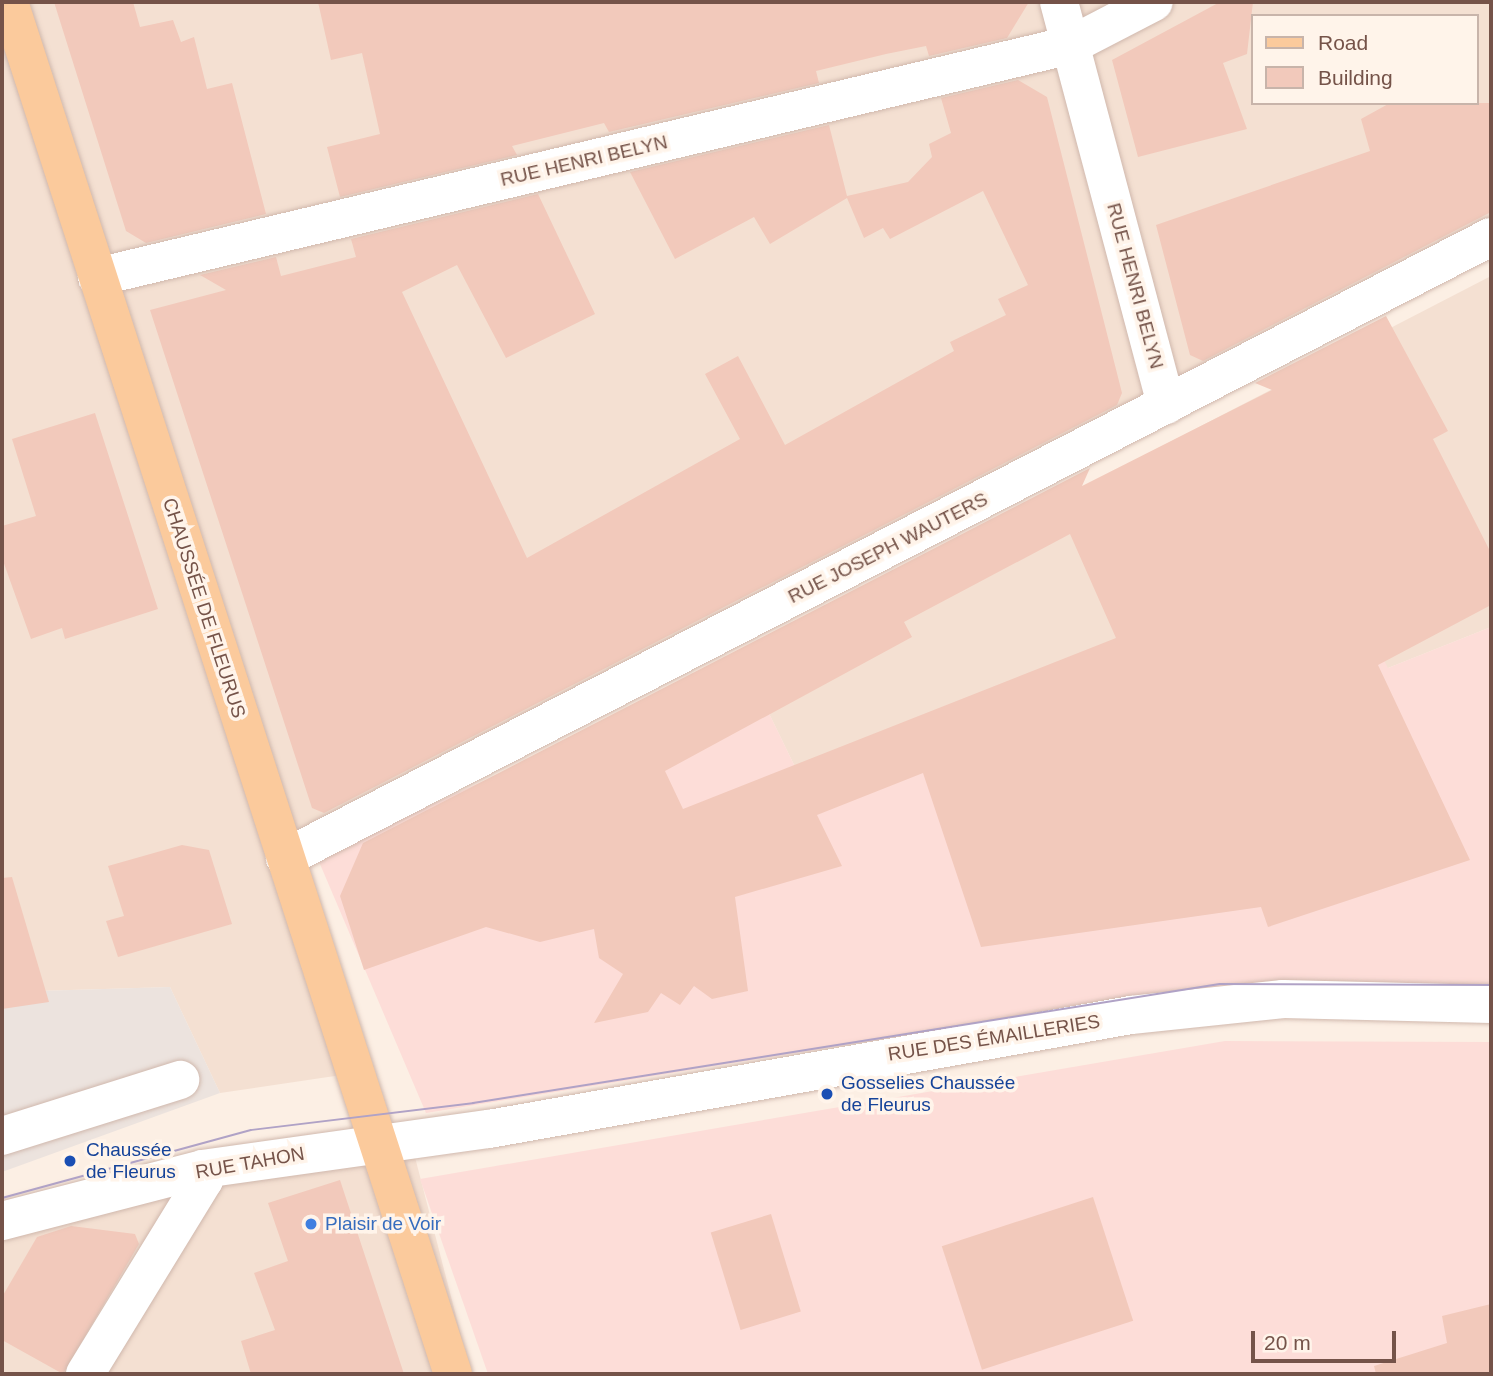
<!DOCTYPE html>
<meta charset="utf-8">
<style>
body{margin:0}
#map{position:relative;width:1493px;height:1376px;overflow:hidden;background:#fcefe4;font-family:Helvetica,sans-serif}
div>[style]{position:absolute}
.residential>*{inset:0;background:#f4e0d2}
.commercial>*{inset:0;background:#fdddd8}
.industrial>*{inset:0;background:#ece3de}
.building>*{inset:0;background:#f2c9bb;transform-origin:0 0}
.roads{filter:drop-shadow(0 0 2px #d0b8ad) drop-shadow(0 0 2px #d0b8ad)}
.minor>*{height:38px;margin:-19px;padding:0 19px;transform-origin:19px;border-radius:19px;background:#fff}
.major>*{height:38px;margin:-19px;padding:0 19px;transform-origin:19px;border-radius:19px;background:#fbca9c}
.tram>*{height:2px;margin:-1px;padding:0 1px;transform-origin:1px;border-radius:1px;background:#b0a2c6}
.dots>*{width:19px;height:19px;translate:-50% -50%;box-sizing:border-box;border:4px solid #fff4ea;border-radius:50%}
span{translate:-50% -50%;white-space:nowrap;text-align:center;line-height:1.15;-webkit-text-stroke:7px #fff4ea;paint-order:stroke}
.street-label{font-size:19px;color:#755349}
.transit-label{font-size:19px;color:#164399}
.left{translate:0 -50%;text-align:left}
.shop-label{font-size:19px;color:#366cbe}
.frame{position:absolute;inset:0;border:4px solid #755349;pointer-events:none}
.legend{position:absolute;left:1251px;top:14px;width:228px;height:91px;box-sizing:border-box;background:#fff4ea;border:2px solid #c8b4aa;margin:0;padding:9px 12px;list-style:none;font-size:21px;color:#755349}
.legend li{display:flex;align-items:center;gap:14px;height:35px}
.legend b{width:35px;border:2px solid #c8b4aa}
.scale{position:absolute;left:1251px;top:1331px;width:145px;height:32px;box-sizing:border-box;border:4px solid #755349;border-top:0;padding-left:9px;font-size:21px;line-height:24px;white-space:nowrap;color:#755349;-webkit-text-stroke:5px #fff4ea;paint-order:stroke}
</style>
<div id="map">
<div class="residential">
<i style="clip-path:polygon(evenodd,1491px 2px,1491px 237px,286px 858px,355px 1073px,220px 1093px,170px 987px,37px 991px,2px 877px,2px 4px,1491px 2px,1253px 16px,1477px 16px,1477px 103px,1253px 103px,1253px 16px)"></i>
<i style="clip-path:polygon(1491px 276px,1491px 627px,1388px 668px,816px 810px,744px 662px)"></i>
<i style="clip-path:polygon(409px 1134px,471px 1374px,2px 1374px,2px 1236px)"></i>
</div>
<div class="commercial">
<i style="clip-path:polygon(1363px 620px,1388px 668px,1491px 627px,1491px 998px,1066px 1009px,426px 1113px,317px 857px,744px 662px,816px 810px,1313px 623px)"></i>
<i style="clip-path:polygon(1225px 1041px,1491px 1042px,1491px 1374px,488px 1374px,420px 1179px)"></i>
</div>
<div class="industrial">
<i style="clip-path:polygon(2px 877px,37px 991px,170px 987px,220px 1093px,2px 1172px)"></i>
</div>
<div class="building">
<i style="clip-path:polygon(54px 2px,133px 2px,140px 27px,173px 20px,181px 42px,194px 37px,207px 89px,232px 83px,266px 214px,146px 243px,126px 231px)"></i>
<i style="clip-path:polygon(318px 2px,1029px 2px,1007px 38px,929px 56px,926px 46px,886px 54px,816px 71px,819px 83px,609px 132px,604px 123px,512px 146px,517px 155px,340px 197px,327px 147px,380px 134px,362px 53px,331px 60px)"></i>
<i style="clip-path:polygon(1220px 2px,1253px 2px,1247px 54px,1223px 63px,1247px 129px,1138px 157px,1112px 60px)"></i>
<i style="clip-path:polygon(1018px 80px,1047px 97px,1122px 393px,1117px 405px,324px 813px,312px 808px,150px 310px,226px 290px,200px 275px,276px 257px,281px 276px,356px 257px,351px 239px,538px 194px,595px 314px,506px 358px,457px 265px,402px 292px,527px 558px,740px 439px,705px 374px,738px 356px,785px 445px,954px 351px,950px 342px,1006px 315px,998px 299px,1028px 285px,983px 191px,890px 239px,883px 228px,864px 238px,847px 198px,770px 244px,754px 217px,675px 259px,630px 172px,829px 125px,847px 196px,908px 182px,932px 157px,929px 144px,951px 133px,941px 98px)"></i>
<i style="clip-path:polygon(1390px 103px,1491px 103px,1491px 212px,1203px 361px,1190px 355px,1156px 225px,1370px 151px,1361px 119px)"></i>
<i style="clip-path:polygon(evenodd,1386px 316px,1448px 431px,1433px 439px,1491px 553px,1491px 605px,1378px 665px,1470px 860px,1268px 927px,1261px 907px,981px 947px,923px 773px,817px 815px,842px 866px,735px 897px,748px 991px,712px 999px,694px 986px,680px 1005px,661px 993px,648px 1012px,594px 1023px,623px 974px,599px 958px,594px 929px,540px 942px,486px 927px,364px 970px,340px 896px,363px 843px,1090px 468px,1082px 486px,1272px 390px,1255px 383px,1386px 316px,1070px 534px,1116px 638px,683px 809px,665px 771px,912px 637px,904px 622px,1070px 534px)"></i>
<i style="clip-path:polygon(95px 413px,158px 609px,65px 639px,62px 628px,31px 639px,2px 558px,2px 526px,36px 516px,12px 439px)"></i>
<i style="clip-path:polygon(182px 845px,209px 850px,232px 924px,118px 957px,106px 921px,124px 916px,108px 866px)"></i>
<i style="clip-path:polygon(12px 877px,49px 1002px,2px 1009px,2px 878px)"></i>
<i style="clip-path:polygon(340px 1180px,404px 1374px,251px 1374px,241px 1341px,275px 1330px,254px 1273px,288px 1261px,268px 1203px)"></i>
<i style="left:1093px;top:1197px;width:130px;height:159px;rotate:72deg"></i>
<i style="left:771px;top:1214px;width:102px;height:63px;rotate:73deg"></i>
<i style="clip-path:polygon(71px 1226px,135px 1234px,139px 1244px,63px 1374px,2px 1340px,2px 1297px,37px 1237px)"></i>
<i style="clip-path:polygon(1491px 1304px,1491px 1374px,1376px 1374px,1374px 1366px,1447px 1343px,1442px 1316px)"></i>
</div>
<div class="roads">
<div class="minor">
<i style="left:1059px;top:2px;width:417px;rotate:75.1deg"></i>
<i style="left:97px;top:277px;width:1001px;rotate:-13.4deg"></i>
<i style="left:1071px;top:45px;width:93px;rotate:-27.4deg"></i>
<i style="left:285px;top:858px;width:1356px;rotate:-27.25deg"></i>
<i style="left:2px;top:1136px;width:187px;rotate:-17.5deg"></i>
<i style="left:2px;top:1221px;width:208px;rotate:-14.5deg"></i>
<i style="left:203px;top:1169px;width:289px;rotate:-8deg"></i>
<i style="left:489px;top:1129px;width:652px;rotate:-10.07deg"></i>
<i style="left:1131px;top:1015px;width:153px;rotate:-6deg"></i>
<i style="left:1283px;top:999px;width:208px;rotate:1.4deg"></i>
<i style="left:85px;top:1374px;width:228px;rotate:-58.5deg"></i>
<i style="left:204px;top:1180px;width:11px;rotate:-95deg"></i>
</div>
<div class="major">
<i style="left:9px;top:2px;width:1442px;rotate:72.07deg"></i>
</div>
</div>
<div class="tram">
<i style="left:2px;top:1198px;width:258px;rotate:-15.3deg"></i>
<i style="left:251px;top:1130px;width:224px;rotate:-6.9deg"></i>
<i style="left:473px;top:1103px;width:756px;rotate:-9.05deg"></i>
<i style="left:1220px;top:984px;width:271px;rotate:0.2deg"></i>
</div>
<div class="dots">
<i style="left:827px;top:1094px;background:#1a4fb4"></i>
<i style="left:70px;top:1161px;background:#1a4fb4"></i>
<i style="left:311px;top:1224px;background:#3f7fe0"></i>
</div>
<div class="street-label">
<span style="left:584px;top:161px;rotate:-13deg">RUE HENRI BELYN</span>
<span style="left:1135px;top:286px;rotate:75deg">RUE HENRI BELYN</span>
<span style="left:888px;top:548px;rotate:-27deg">RUE JOSEPH WAUTERS</span>
<span style="left:204px;top:608px;rotate:72deg">CHAUSSÉE DE FLEURUS</span>
<span style="left:994px;top:1038px;rotate:-9deg">RUE DES ÉMAILLERIES</span>
<span style="left:250px;top:1163px;rotate:-10deg">RUE TAHON</span>
</div>
<div class="transit-label">
<span class="left" style="left:841px;top:1094px">Gosselies Chaussée<br>de Fleurus</span>
<span class="left" style="left:86px;top:1161px">Chaussée<br>de Fleurus</span>
</div>
<div class="shop-label">
<span class="left" style="left:325px;top:1224px">Plaisir de Voir</span>
</div>
<div class="frame"></div>
<ul class="legend">
<li><b style="height:9px;background:#fbca9c"></b>Road</li>
<li><b style="height:19px;background:#f2c9bb"></b>Building</li>
</ul>
<div class="scale">20 m</div>
</div>
